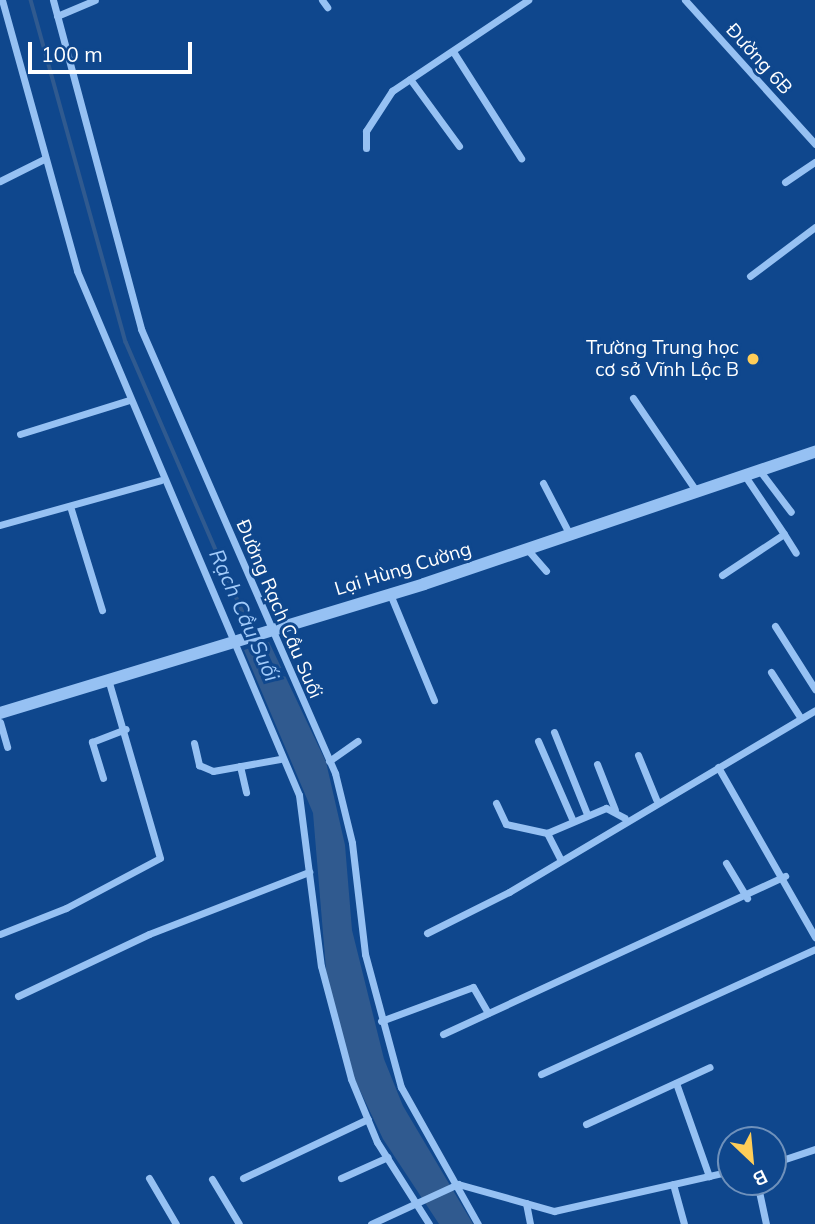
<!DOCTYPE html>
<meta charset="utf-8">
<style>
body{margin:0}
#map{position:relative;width:815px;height:1224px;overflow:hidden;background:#0f478d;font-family:Mulish,sans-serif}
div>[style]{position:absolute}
.water>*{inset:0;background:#305a8f}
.stream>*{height:3.5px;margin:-1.75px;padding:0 1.75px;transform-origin:1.75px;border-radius:1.75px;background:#305a8f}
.minor>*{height:7px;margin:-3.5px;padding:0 3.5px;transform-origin:3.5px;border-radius:3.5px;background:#96c1f3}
.tertiary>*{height:12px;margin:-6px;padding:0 6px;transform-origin:6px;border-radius:6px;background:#96c1f3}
.dots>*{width:19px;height:19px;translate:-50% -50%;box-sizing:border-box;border:4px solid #0f478d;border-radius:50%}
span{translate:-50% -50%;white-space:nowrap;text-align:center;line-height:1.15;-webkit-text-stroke:6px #0f478d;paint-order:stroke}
.street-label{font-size:19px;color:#fff}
.poi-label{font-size:19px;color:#fff}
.right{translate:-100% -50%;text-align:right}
.water-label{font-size:21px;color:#a2cbfa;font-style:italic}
.north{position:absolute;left:717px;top:1126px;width:70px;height:70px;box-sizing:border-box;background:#0f478d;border:2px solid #6f91bb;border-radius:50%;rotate:154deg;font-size:19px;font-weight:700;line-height:28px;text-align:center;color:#fff}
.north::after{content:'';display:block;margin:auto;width:24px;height:32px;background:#ffcd58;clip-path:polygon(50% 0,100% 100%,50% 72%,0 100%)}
.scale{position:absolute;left:28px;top:42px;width:164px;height:32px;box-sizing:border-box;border:4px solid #fff;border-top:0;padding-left:9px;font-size:21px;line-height:24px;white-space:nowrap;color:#fff;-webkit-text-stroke:5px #0f478d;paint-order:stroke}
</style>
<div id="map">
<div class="water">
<i style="clip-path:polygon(269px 642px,326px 762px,345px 845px,352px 930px,384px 1059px,403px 1106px,473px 1224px,439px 1224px,383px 1139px,355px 1080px,327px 981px,313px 813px,244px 650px)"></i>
</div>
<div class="stream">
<i style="left:31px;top:0;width:355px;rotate:74.5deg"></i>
<i style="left:126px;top:342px;width:332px;rotate:66.6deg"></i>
</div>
<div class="minor">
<i style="left:2px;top:0;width:281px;rotate:74.5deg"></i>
<i style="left:77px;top:271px;width:569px;rotate:67.04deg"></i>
<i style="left:299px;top:795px;width:172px;rotate:82.7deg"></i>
<i style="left:321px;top:966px;width:117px;rotate:75.1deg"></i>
<i style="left:351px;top:1079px;width:68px;rotate:67.6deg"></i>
<i style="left:377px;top:1142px;width:97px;rotate:57.6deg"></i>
<i style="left:53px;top:0;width:341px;rotate:75deg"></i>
<i style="left:141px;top:329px;width:485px;rotate:66.4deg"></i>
<i style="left:335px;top:773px;width:72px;rotate:76.3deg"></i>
<i style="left:352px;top:843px;width:112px;rotate:83.3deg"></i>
<i style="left:365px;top:954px;width:138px;rotate:74.9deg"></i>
<i style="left:401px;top:1087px;width:157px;rotate:60.7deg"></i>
<i style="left:322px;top:0;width:9px;rotate:54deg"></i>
<i style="left:685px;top:0;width:194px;rotate:47.9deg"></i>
<i style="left:57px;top:16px;width:41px;rotate:-22.8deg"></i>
<i style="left:454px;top:53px;width:125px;rotate:57.5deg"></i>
<i style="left:410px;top:79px;width:83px;rotate:53.8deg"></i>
<i style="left:366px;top:148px;width:17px;rotate:-90deg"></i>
<i style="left:366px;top:131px;width:48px;rotate:-57deg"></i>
<i style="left:392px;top:91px;width:164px;rotate:-33.8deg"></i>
<i style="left:0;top:181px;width:49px;rotate:-26.6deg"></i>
<i style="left:785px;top:182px;width:36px;rotate:-34deg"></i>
<i style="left:750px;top:276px;width:81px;rotate:-37deg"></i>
<i style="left:633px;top:398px;width:114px;rotate:55.8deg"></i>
<i style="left:20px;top:434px;width:114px;rotate:-17.3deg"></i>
<i style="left:760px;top:471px;width:51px;rotate:52.9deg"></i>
<i style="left:543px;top:483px;width:59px;rotate:62.6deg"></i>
<i style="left:70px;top:506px;width:109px;rotate:72.9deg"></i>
<i style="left:0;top:525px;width:167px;rotate:-15.6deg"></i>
<i style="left:784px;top:534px;width:22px;rotate:58deg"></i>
<i style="left:527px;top:549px;width:29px;rotate:49deg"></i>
<i style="left:722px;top:575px;width:74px;rotate:-33.5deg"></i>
<i style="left:784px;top:534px;width:70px;rotate:-123.9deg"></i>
<i style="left:390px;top:594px;width:115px;rotate:67.5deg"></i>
<i style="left:775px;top:626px;width:75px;rotate:57.6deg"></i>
<i style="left:771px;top:672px;width:54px;rotate:57.2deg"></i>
<i style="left:0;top:722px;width:26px;rotate:74deg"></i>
<i style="left:554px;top:732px;width:88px;rotate:68.1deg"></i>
<i style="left:538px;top:741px;width:85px;rotate:66.4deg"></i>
<i style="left:194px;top:743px;width:23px;rotate:77deg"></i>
<i style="left:199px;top:765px;width:15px;rotate:23deg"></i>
<i style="left:213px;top:771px;width:68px;rotate:-10.2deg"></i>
<i style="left:638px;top:755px;width:48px;rotate:67.8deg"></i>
<i style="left:329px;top:761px;width:35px;rotate:-35deg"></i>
<i style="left:597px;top:764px;width:49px;rotate:68.6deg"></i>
<i style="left:240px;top:766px;width:27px;rotate:77deg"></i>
<i style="left:718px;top:767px;width:196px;rotate:60.3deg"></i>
<i style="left:103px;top:778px;width:38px;rotate:-107deg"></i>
<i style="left:92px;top:742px;width:36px;rotate:-21deg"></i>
<i style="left:496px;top:803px;width:23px;rotate:65deg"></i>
<i style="left:506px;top:824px;width:42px;rotate:12.4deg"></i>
<i style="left:547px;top:833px;width:28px;rotate:63deg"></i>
<i style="left:547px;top:833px;width:64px;rotate:-23deg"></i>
<i style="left:606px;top:808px;width:21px;rotate:28deg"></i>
<i style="left:726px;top:863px;width:41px;rotate:59deg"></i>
<i style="left:427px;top:933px;width:92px;rotate:-26.6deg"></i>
<i style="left:509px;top:892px;width:356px;rotate:-30.7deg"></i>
<i style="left:0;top:934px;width:71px;rotate:-21.5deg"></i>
<i style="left:66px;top:908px;width:106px;rotate:-28deg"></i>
<i style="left:160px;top:858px;width:186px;rotate:-106.2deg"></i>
<i style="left:18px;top:996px;width:145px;rotate:-25.3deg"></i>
<i style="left:149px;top:934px;width:172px;rotate:-21.2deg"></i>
<i style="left:381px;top:1021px;width:98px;rotate:-20.3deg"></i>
<i style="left:473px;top:987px;width:30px;rotate:60deg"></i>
<i style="left:443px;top:1034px;width:377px;rotate:-24.8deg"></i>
<i style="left:541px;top:1074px;width:301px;rotate:-24.5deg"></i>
<i style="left:676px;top:1083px;width:99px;rotate:70.5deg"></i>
<i style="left:586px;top:1124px;width:136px;rotate:-24.7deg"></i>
<i style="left:773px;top:1163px;width:44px;rotate:-18.4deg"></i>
<i style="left:149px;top:1178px;width:53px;rotate:59.6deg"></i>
<i style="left:243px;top:1178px;width:138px;rotate:-25.3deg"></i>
<i style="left:341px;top:1178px;width:51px;rotate:-24.1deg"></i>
<i style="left:212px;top:1179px;width:52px;rotate:59deg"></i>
<i style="left:757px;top:1182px;width:43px;rotate:77.9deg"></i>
<i style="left:673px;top:1184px;width:41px;rotate:74.6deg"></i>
<i style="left:526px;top:1203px;width:21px;rotate:79deg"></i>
<i style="left:371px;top:1224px;width:96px;rotate:-24.7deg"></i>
<i style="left:458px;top:1184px;width:100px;rotate:15.7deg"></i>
<i style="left:554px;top:1211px;width:181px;rotate:-12.7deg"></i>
</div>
<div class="tertiary">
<i style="left:0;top:713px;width:443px;rotate:-16.9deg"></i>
<i style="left:424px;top:584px;width:413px;rotate:-18.7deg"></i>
</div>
<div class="dots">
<i style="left:753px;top:359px;background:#ffcd58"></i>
</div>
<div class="street-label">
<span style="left:759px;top:59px;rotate:48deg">Đường 6B</span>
<span style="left:403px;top:569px;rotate:-17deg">Lại Hùng Cường</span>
<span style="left:279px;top:609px;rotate:67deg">Đường Rạch Cầu Suối</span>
</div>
<div class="poi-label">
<span class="right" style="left:739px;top:359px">Trường Trung học<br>cơ sở Vĩnh Lộc B</span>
</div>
<div class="water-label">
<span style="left:245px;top:615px;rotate:66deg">Rạch Cầu Suối</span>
</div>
<div class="north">B</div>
<div class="scale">100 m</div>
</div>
